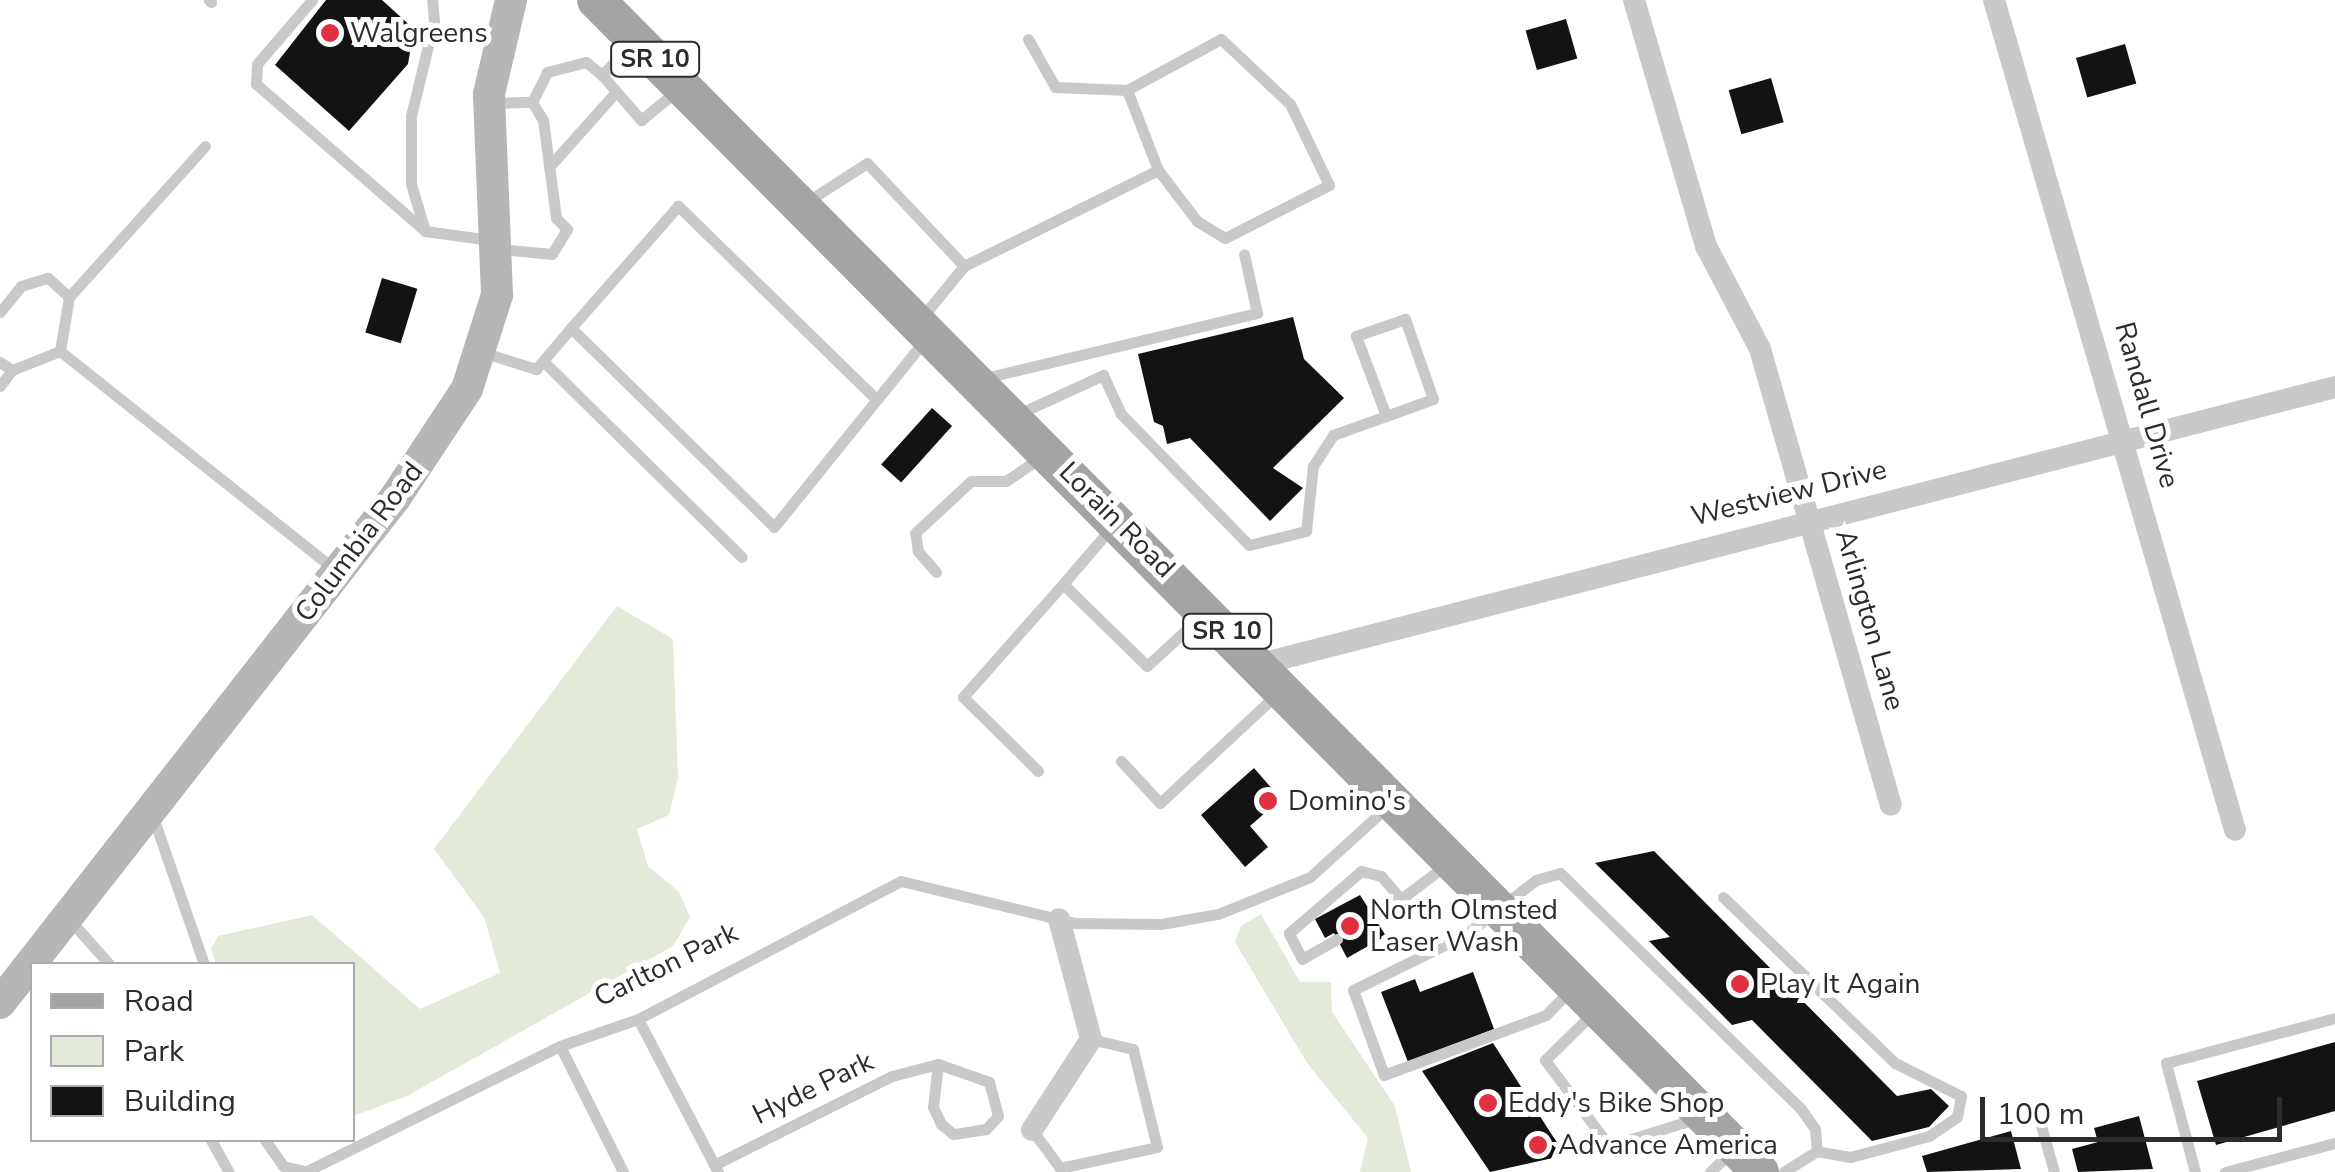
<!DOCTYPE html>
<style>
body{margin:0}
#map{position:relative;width:2335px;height:1172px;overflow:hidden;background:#fff;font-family:"Nunito Sans",sans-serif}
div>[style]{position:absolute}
.green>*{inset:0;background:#e3ead9}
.building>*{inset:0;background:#131313;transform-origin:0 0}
.lane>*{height:11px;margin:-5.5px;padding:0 5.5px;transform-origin:5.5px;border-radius:5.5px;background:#c9c9c9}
.street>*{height:22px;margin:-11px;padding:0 11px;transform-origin:11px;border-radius:11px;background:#c9c9c9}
.secondary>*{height:32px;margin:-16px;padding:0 16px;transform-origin:16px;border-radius:16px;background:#b6b6b6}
.primary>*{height:38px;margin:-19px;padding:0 19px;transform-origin:19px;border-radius:19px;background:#a4a4a4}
.dots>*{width:28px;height:28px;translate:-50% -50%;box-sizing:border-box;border:5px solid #fff;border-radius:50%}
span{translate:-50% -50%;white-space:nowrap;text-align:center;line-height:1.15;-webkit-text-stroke:10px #fff;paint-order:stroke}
.shield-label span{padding:2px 8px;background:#fff;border:2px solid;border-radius:8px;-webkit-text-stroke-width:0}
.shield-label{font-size:25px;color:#2c2c2c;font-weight:700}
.poi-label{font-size:28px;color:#2c2c2c}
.left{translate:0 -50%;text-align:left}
.street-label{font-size:28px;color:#2c2c2c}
.legend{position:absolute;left:30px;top:962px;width:325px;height:180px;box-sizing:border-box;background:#fff;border:2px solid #ababab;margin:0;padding:12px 18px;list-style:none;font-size:30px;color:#2c2c2c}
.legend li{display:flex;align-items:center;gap:20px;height:50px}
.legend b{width:50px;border:2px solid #ababab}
.scale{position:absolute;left:1980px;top:1097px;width:302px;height:45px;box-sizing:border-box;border:5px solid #2c2c2c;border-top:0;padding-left:12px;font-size:30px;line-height:35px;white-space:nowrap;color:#2c2c2c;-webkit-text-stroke:8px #fff;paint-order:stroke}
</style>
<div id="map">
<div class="green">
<i style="clip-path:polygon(617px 606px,673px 639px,678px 778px,669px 815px,637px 829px,648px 866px,679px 892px,690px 917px,673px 946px,407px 1096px,353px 1116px,352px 964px,216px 964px,211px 949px,218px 936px,312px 915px,420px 1009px,500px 973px,484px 917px,434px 849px)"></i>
<i style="clip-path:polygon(1261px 914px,1300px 982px,1331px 982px,1332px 1012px,1395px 1106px,1411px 1172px,1360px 1172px,1368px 1138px,1307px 1063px,1235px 942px,1241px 926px)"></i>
</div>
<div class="building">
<i style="clip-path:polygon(326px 0,382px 0,414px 29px,408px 64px,349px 131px,275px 65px)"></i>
<i style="left:1566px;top:19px;width:41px;height:42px;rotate:74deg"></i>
<i style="left:2125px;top:44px;width:41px;height:51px;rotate:74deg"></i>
<i style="left:1771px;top:78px;width:46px;height:44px;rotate:74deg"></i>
<i style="left:382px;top:278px;width:37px;height:57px;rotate:17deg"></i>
<i style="clip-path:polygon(1293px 317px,1304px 359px,1344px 398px,1273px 468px,1303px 488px,1270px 521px,1190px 438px,1167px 444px,1163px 426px,1154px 422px,1138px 354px)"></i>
<i style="left:932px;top:408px;width:27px;height:76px;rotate:42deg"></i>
<i style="clip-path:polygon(1254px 768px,1281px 799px,1250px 826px,1268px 847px,1245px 867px,1201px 815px)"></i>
<i style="clip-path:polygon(1654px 851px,1897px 1096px,1931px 1089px,1949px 1106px,1929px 1127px,1872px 1141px,1752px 1020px,1732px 1025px,1649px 941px,1670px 937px,1595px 863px)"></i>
<i style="clip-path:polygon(1360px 895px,1386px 936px,1347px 958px,1334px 933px,1325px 938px,1315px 919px)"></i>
<i style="clip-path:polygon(1473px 972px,1494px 1029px,1408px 1062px,1381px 992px,1415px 979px,1420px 992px)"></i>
<i style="clip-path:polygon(2335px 1042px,2335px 1111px,2216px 1145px,2197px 1081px)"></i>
<i style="clip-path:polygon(1493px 1043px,1552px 1135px,1566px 1155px,1490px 1172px,1422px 1071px)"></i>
<i style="clip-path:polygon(2139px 1116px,2153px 1169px,2078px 1172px,2072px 1149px,2098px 1142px,2094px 1128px)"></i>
<i style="clip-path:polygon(2011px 1131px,2021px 1169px,1927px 1172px,1922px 1156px)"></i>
</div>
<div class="lane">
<i style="left:209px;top:0;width:3px;rotate:45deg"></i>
<i style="left:312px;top:0;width:84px;rotate:130.7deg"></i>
<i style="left:257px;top:64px;width:20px;rotate:93deg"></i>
<i style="left:256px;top:84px;width:224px;rotate:41deg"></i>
<i style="left:425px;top:231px;width:66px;rotate:7.9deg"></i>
<i style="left:1028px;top:39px;width:55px;rotate:60.6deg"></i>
<i style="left:1055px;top:87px;width:72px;rotate:2.4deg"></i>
<i style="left:633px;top:43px;width:45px;rotate:134.1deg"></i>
<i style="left:602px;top:75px;width:60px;rotate:49.1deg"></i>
<i style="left:641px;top:120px;width:49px;rotate:-39.2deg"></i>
<i style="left:532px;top:102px;width:34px;rotate:-63deg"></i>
<i style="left:547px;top:72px;width:40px;rotate:-14.4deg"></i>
<i style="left:586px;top:62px;width:21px;rotate:39deg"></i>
<i style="left:494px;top:103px;width:38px;rotate:-2deg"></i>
<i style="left:532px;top:102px;width:21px;rotate:59deg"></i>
<i style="left:543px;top:120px;width:99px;rotate:82.4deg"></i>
<i style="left:556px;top:218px;width:16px;rotate:45deg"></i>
<i style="left:567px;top:229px;width:29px;rotate:121deg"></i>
<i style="left:552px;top:254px;width:53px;rotate:-174.6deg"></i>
<i style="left:549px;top:167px;width:99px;rotate:-48.3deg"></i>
<i style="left:805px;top:203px;width:74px;rotate:-32.8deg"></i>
<i style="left:867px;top:163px;width:141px;rotate:46.7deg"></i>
<i style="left:964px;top:266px;width:71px;rotate:129.3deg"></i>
<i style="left:425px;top:231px;width:49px;rotate:-106.6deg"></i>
<i style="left:411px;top:184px;width:68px;rotate:-90deg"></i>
<i style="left:411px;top:116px;width:98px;rotate:-76.4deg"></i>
<i style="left:434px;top:21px;width:21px;rotate:-95deg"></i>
<i style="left:964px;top:266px;width:216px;rotate:-26.3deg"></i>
<i style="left:1158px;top:170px;width:86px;rotate:-111.2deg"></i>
<i style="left:1127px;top:90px;width:107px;rotate:-28.5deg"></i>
<i style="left:1221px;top:39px;width:95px;rotate:43.3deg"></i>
<i style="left:1290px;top:104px;width:90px;rotate:64.3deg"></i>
<i style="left:1329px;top:185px;width:117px;rotate:153deg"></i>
<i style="left:1225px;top:238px;width:33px;rotate:-149deg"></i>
<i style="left:1197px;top:221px;width:64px;rotate:-127.4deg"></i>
<i style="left:69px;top:297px;width:203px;rotate:-48deg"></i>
<i style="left:0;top:312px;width:33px;rotate:-51deg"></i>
<i style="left:21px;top:286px;width:28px;rotate:-17deg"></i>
<i style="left:48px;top:278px;width:28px;rotate:42deg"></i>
<i style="left:69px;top:297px;width:55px;rotate:99.5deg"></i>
<i style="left:60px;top:351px;width:350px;rotate:38.5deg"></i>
<i style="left:482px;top:352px;width:57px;rotate:17.5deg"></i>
<i style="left:536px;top:369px;width:54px;rotate:-49.5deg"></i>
<i style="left:543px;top:361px;width:279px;rotate:44.6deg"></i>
<i style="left:0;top:362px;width:14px;rotate:34deg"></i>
<i style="left:12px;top:370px;width:52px;rotate:-21.6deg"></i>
<i style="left:980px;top:379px;width:285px;rotate:-13.4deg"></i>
<i style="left:1257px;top:313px;width:60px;rotate:-102.4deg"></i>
<i style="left:0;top:386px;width:20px;rotate:-53deg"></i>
<i style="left:876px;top:399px;width:277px;rotate:-135.7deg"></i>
<i style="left:678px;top:206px;width:162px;rotate:131.3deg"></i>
<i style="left:571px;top:328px;width:284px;rotate:44.4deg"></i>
<i style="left:774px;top:527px;width:239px;rotate:-51.1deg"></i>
<i style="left:1016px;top:415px;width:96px;rotate:-24.7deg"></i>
<i style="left:1103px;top:375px;width:43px;rotate:65.2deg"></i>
<i style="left:1121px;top:414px;width:183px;rotate:45.7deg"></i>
<i style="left:1249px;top:545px;width:59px;rotate:-13.8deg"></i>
<i style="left:1306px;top:531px;width:65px;rotate:-83.9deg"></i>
<i style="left:1313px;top:466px;width:37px;rotate:-57deg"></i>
<i style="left:1333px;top:435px;width:56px;rotate:-19.7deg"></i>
<i style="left:1386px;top:416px;width:50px;rotate:-19.9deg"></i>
<i style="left:1433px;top:399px;width:85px;rotate:-109.3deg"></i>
<i style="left:1405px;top:319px;width:52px;rotate:160.9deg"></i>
<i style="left:1356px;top:336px;width:85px;rotate:69.4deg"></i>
<i style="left:1111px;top:528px;width:74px;rotate:130.6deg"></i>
<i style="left:1063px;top:584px;width:117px;rotate:44.3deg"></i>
<i style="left:1147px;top:666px;width:71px;rotate:-42.7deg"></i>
<i style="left:936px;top:572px;width:28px;rotate:-131deg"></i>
<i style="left:918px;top:551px;width:18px;rotate:-99deg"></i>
<i style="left:915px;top:533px;width:76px;rotate:-42.9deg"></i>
<i style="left:971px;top:481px;width:35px"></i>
<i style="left:1006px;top:481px;width:42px;rotate:-34.4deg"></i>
<i style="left:1121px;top:761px;width:57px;rotate:47.1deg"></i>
<i style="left:1160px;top:803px;width:158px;rotate:-43deg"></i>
<i style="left:1038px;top:771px;width:105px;rotate:-135.4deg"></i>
<i style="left:963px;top:697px;width:151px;rotate:-48.5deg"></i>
<i style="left:152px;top:814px;width:159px;rotate:70.9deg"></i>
<i style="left:1723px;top:897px;width:239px;rotate:44deg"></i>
<i style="left:1895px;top:1063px;width:74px;rotate:26.6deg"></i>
<i style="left:1961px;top:1096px;width:21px;rotate:101deg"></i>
<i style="left:1957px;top:1117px;width:34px;rotate:146deg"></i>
<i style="left:1929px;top:1136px;width:82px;rotate:165.1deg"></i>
<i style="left:1850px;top:1157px;width:34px;rotate:-170deg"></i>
<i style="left:1401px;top:899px;width:56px;rotate:-37.1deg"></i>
<i style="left:70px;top:920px;width:59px;rotate:48.4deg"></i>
<i style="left:1337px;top:939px;width:40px;rotate:150.3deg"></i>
<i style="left:1302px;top:959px;width:29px;rotate:-117deg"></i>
<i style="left:1289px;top:933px;width:95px;rotate:-40.7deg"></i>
<i style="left:1361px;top:871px;width:21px;rotate:14deg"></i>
<i style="left:1381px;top:876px;width:30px;rotate:49deg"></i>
<i style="left:1401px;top:899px;width:31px;rotate:147deg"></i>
<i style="left:1572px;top:988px;width:37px;rotate:134deg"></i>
<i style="left:1546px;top:1015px;width:173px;rotate:159.7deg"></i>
<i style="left:1384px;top:1075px;width:90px;rotate:-110deg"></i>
<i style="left:1353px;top:990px;width:125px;rotate:-26.2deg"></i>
<i style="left:1465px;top:935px;width:90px;rotate:-37.8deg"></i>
<i style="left:1536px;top:880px;width:25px;rotate:-16deg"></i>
<i style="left:1560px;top:873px;width:337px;rotate:44.4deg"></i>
<i style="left:1801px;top:1109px;width:24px;rotate:55deg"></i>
<i style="left:1815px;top:1129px;width:22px;rotate:85deg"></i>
<i style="left:1817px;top:1151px;width:39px;rotate:148deg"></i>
<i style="left:1594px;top:1012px;width:69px;rotate:135.6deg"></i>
<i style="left:1545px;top:1060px;width:107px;rotate:53.3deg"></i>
<i style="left:1609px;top:1146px;width:90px;rotate:-17.4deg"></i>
<i style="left:638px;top:1019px;width:173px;rotate:62.4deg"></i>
<i style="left:560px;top:1046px;width:141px;rotate:63.4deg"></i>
<i style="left:2041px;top:1125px;width:49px;rotate:74.5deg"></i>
<i style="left:1032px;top:1130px;width:47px;rotate:53.6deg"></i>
<i style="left:1060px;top:1168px;width:99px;rotate:-12.2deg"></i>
<i style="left:1157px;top:1147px;width:101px;rotate:-103.8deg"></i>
<i style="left:1133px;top:1049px;width:43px;rotate:-166.6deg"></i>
<i style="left:211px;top:1140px;width:37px;rotate:61deg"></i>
<i style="left:265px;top:1140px;width:32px;rotate:55deg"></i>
<i style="left:283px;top:1166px;width:28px;rotate:13deg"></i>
<i style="left:714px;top:1165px;width:199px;rotate:-26.6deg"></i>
<i style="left:892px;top:1076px;width:48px;rotate:-14.6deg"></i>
<i style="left:938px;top:1064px;width:54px;rotate:19.4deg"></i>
<i style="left:989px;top:1082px;width:35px;rotate:75deg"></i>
<i style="left:998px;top:1116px;width:18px;rotate:133deg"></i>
<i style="left:986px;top:1129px;width:33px;rotate:171deg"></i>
<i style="left:953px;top:1134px;width:16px;rotate:-140deg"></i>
<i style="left:941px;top:1124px;width:19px;rotate:-115deg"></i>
<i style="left:933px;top:1107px;width:43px;rotate:-83.4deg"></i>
<i style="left:309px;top:1170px;width:280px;rotate:-26.3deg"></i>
<i style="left:560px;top:1046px;width:83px;rotate:-19.1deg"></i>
<i style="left:638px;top:1019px;width:297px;rotate:-27.7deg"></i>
<i style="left:901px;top:881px;width:178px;rotate:13.6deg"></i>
<i style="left:1074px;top:923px;width:87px;rotate:0.7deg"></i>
<i style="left:1161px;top:924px;width:58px;rotate:-10deg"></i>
<i style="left:1218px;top:914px;width:99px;rotate:-21.9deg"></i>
<i style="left:1310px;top:877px;width:104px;rotate:-42.3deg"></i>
<i style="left:1710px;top:1172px;width:30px;rotate:-44deg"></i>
<i style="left:2195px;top:1172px;width:113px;rotate:-104.9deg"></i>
<i style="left:2166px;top:1063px;width:175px;rotate:-14.9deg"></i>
<i style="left:2225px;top:1172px;width:114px;rotate:-14.8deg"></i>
</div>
<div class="street">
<i style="left:1634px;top:0;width:256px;rotate:73.7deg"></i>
<i style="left:1706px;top:246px;width:116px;rotate:62.3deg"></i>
<i style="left:1760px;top:349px;width:474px;rotate:74deg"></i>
<i style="left:1994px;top:0;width:864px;rotate:73.81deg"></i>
<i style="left:1261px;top:664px;width:1109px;rotate:-14.46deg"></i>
<i style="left:1032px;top:1130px;width:108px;rotate:-57deg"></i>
<i style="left:1091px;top:1039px;width:124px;rotate:-104.9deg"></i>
</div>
<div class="secondary">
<i style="left:0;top:1003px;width:641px;rotate:-51.97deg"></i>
<i style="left:395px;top:498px;width:131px;rotate:-56.6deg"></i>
<i style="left:467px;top:389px;width:99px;rotate:-72.3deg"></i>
<i style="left:497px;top:295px;width:201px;rotate:-92.3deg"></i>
<i style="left:489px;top:94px;width:97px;rotate:-76.8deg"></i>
</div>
<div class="primary">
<i style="left:596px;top:0;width:1652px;rotate:45.2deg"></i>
</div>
<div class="dots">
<i style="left:330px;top:33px;background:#e23043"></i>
<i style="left:1268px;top:801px;background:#e23043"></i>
<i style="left:1350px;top:926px;background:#e23043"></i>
<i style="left:1740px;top:984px;background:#e23043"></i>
<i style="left:1488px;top:1103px;background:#e23043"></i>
<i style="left:1538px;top:1145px;background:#e23043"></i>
</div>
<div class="shield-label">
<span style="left:655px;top:59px">SR 10</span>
<span style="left:1227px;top:631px">SR 10</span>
</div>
<div class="poi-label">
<span class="left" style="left:350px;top:33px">Walgreens</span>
<span class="left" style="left:1288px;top:801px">Domino's</span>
<span class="left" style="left:1370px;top:926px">North Olmsted<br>Laser Wash</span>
<span class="left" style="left:1760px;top:984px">Play It Again</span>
<span class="left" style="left:1508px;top:1103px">Eddy's Bike Shop</span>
<span class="left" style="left:1558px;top:1145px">Advance America</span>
</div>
<div class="street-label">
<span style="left:2147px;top:405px;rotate:74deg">Randall Drive</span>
<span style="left:1789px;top:493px;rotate:-14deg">Westview Drive</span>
<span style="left:1117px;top:520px;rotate:45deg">Lorain Road</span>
<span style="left:359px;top:542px;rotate:-53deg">Columbia Road</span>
<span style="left:1870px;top:620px;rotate:74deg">Arlington Lane</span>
<span style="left:666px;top:965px;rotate:-26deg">Carlton Park</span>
<span style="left:813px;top:1088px;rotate:-26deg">Hyde Park</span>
</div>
<ul class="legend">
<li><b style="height:12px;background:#a4a4a4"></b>Road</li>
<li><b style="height:28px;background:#e3ead9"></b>Park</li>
<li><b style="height:28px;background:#131313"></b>Building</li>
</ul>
<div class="scale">100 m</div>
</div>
